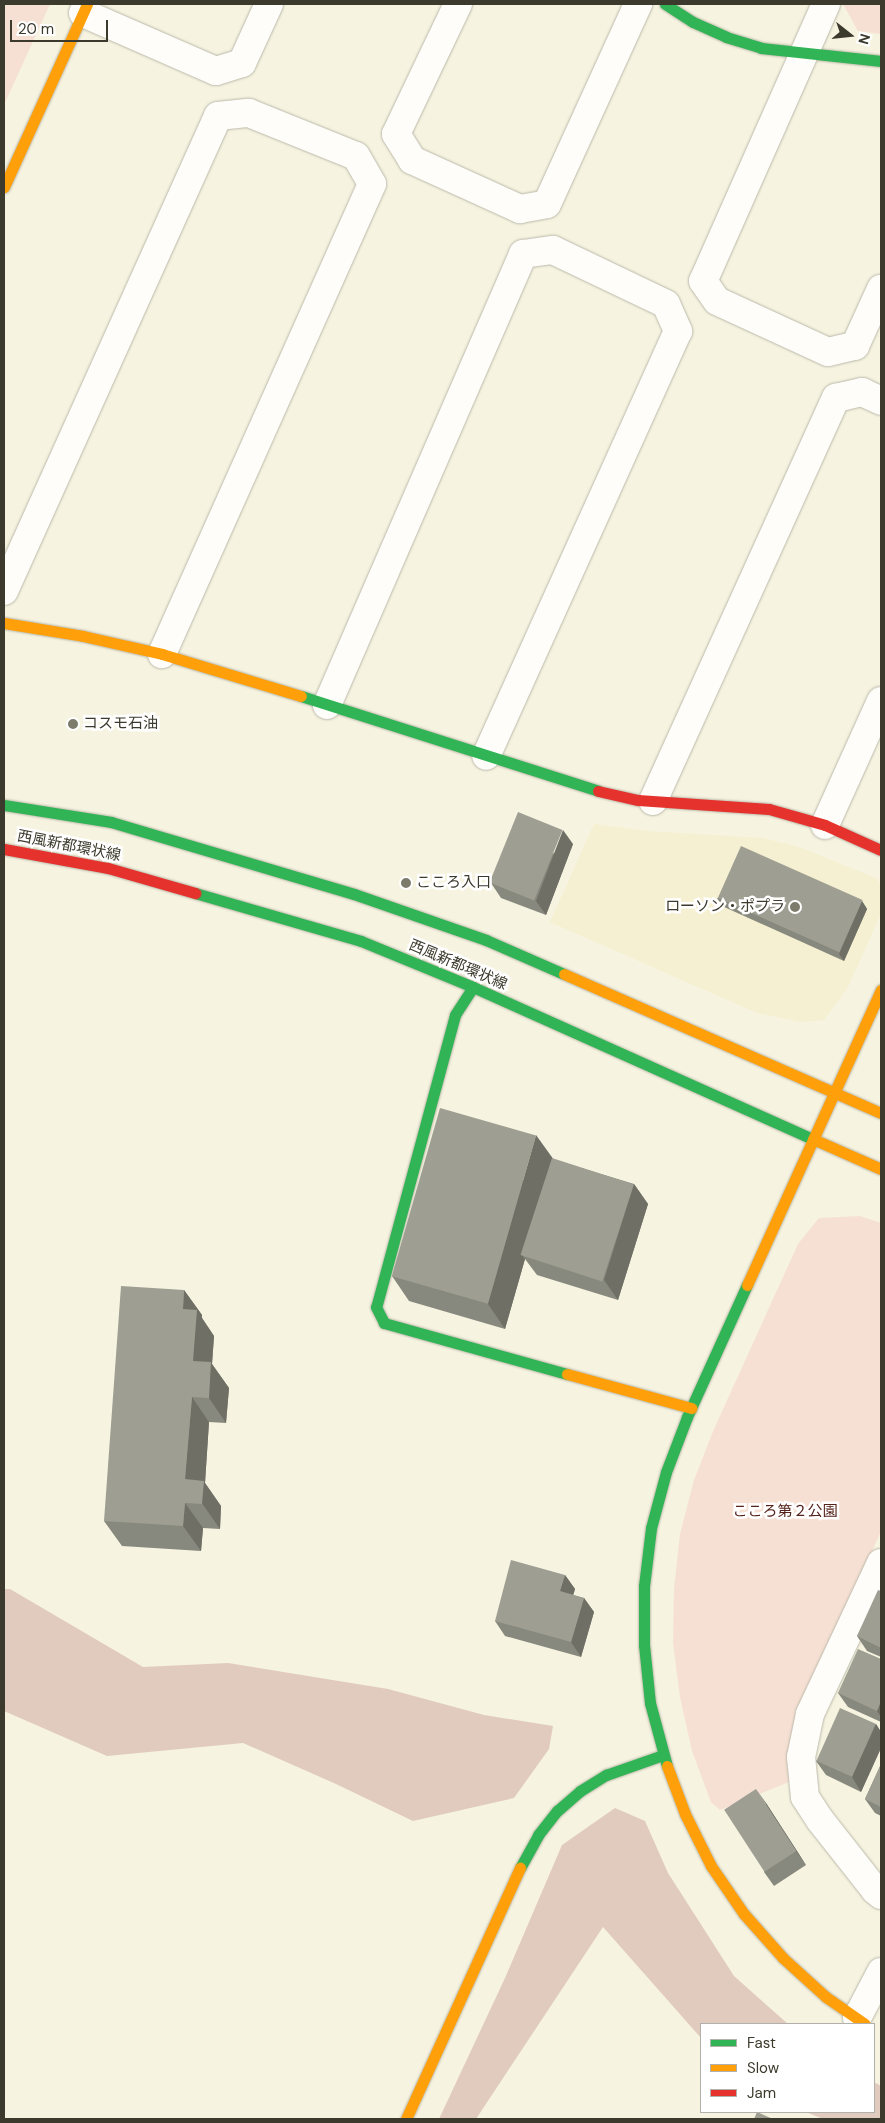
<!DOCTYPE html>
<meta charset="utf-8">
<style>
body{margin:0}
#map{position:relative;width:885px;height:2123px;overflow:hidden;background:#f6f3e0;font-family:"DM Sans","Noto Sans JP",sans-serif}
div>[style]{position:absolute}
.built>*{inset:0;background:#f5f0d1}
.green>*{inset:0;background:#f6e0d3}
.forest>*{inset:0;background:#e1cbbe}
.roads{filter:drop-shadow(0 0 1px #bbb9aa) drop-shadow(0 0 1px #bbb9aa)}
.street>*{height:28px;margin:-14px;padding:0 14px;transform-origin:14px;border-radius:14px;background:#fefdfa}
.fast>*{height:11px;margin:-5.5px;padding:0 5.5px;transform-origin:5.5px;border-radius:5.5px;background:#30b455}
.slow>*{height:11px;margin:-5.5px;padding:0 5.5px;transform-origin:5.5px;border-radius:5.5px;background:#ff9f0a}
.jam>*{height:11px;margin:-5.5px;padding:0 5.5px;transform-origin:5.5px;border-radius:5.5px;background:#e5322d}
.wall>*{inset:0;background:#88897e}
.shaded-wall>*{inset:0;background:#6f6f66}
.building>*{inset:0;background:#9e9f92;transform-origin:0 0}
.dots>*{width:14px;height:14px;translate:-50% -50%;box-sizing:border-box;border:2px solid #fff;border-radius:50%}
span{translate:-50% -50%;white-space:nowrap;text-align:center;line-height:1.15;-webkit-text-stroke:5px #fff;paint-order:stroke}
.poi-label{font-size:15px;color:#3c3a2c}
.left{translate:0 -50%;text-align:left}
.right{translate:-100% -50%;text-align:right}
.street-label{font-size:15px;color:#3c3a2c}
.park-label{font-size:15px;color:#54221a}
.frame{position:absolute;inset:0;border:5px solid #3c3a2c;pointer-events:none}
.legend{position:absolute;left:700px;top:2023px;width:175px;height:90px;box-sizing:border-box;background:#fff;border:1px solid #b1b0ab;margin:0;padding:6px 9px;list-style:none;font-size:15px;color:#3c3a2c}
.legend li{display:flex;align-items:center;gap:10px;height:25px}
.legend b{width:25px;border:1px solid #b1b0ab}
.north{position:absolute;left:825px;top:10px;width:50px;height:50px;-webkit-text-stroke:4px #fff;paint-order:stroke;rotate:106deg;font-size:14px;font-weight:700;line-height:20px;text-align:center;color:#3c3a2c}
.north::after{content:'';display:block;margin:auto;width:18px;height:22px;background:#3c3a2c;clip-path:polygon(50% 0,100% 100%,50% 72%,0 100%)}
.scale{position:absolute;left:10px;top:20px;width:98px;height:22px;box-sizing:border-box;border:2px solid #3c3a2c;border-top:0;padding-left:6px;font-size:15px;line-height:18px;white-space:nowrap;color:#3c3a2c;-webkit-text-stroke:4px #fff;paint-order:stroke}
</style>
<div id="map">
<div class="built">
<i style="clip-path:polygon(594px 824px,647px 831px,763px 838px,799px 847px,878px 879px,881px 887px,881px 914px,848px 987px,824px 1020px,801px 1022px,757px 1013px,550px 922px)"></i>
</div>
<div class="green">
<i style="clip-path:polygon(4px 4px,50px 4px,4px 105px)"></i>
<i style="clip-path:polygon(843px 4px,881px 4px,881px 34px,858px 31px)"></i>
<i style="clip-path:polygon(860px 1216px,881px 1223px,881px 1531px,798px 1718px,794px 1780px,720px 1810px,711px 1802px,692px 1751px,680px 1697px,673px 1643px,674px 1588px,680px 1534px,694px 1480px,714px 1429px,798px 1244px,819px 1218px)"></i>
</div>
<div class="forest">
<i style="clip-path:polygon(4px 1589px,10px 1589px,143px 1667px,228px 1663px,388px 1689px,484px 1715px,553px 1726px,549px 1749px,514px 1798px,413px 1821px,336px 1784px,243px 1743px,107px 1756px,4px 1711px)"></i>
<i style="clip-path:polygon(615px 1808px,645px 1821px,668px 1873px,734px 1976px,788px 2024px,701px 2024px,701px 2038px,603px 1927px,476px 2119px,439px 2119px,505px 1978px,562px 1845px)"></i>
<i style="clip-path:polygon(874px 2082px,881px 2086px,881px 2119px,823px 2119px,806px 2112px,874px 2112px)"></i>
</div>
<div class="roads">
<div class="street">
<i style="left:458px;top:4px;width:144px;rotate:115.5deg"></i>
<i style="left:396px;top:134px;width:31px;rotate:58deg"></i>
<i style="left:412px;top:160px;width:119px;rotate:24.4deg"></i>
<i style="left:520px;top:209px;width:27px;rotate:-10deg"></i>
<i style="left:547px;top:204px;width:220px;rotate:-65.5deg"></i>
<i style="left:826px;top:4px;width:303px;rotate:113.9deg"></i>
<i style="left:703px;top:281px;width:24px;rotate:55deg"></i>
<i style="left:717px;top:301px;width:122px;rotate:24.7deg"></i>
<i style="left:828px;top:352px;width:28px;rotate:-13deg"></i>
<i style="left:855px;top:346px;width:63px;rotate:-65.5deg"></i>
<i style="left:83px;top:13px;width:145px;rotate:23.6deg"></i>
<i style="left:216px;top:71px;width:27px;rotate:-17deg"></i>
<i style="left:242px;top:63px;width:65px;rotate:-65.4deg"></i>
<i style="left:4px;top:591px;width:521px;rotate:-65.75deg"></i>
<i style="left:218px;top:116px;width:31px;rotate:-6deg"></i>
<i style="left:249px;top:113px;width:115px;rotate:21.9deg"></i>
<i style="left:356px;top:156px;width:32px;rotate:60deg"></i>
<i style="left:372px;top:184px;width:515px;rotate:114.08deg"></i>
<i style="left:327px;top:705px;width:492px;rotate:-66.5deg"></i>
<i style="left:523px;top:254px;width:30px;rotate:-8deg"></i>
<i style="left:553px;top:250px;width:125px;rotate:25.5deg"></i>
<i style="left:666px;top:304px;width:30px;rotate:66deg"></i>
<i style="left:678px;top:331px;width:466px;rotate:114.3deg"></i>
<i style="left:653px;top:801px;width:443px;rotate:-65.6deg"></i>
<i style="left:836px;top:398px;width:27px;rotate:-13deg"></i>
<i style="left:862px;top:392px;width:21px;rotate:25deg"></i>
<i style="left:825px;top:825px;width:136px;rotate:-65.7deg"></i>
<i style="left:881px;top:1563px;width:167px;rotate:115.2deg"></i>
<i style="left:810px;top:1714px;width:44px;rotate:101.8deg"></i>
<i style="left:801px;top:1757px;width:40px;rotate:84.3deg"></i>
<i style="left:805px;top:1797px;width:27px;rotate:57deg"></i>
<i style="left:820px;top:1820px;width:89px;rotate:51.8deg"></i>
<i style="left:875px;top:1890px;width:8px;rotate:40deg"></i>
<i style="left:857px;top:2018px;width:52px;rotate:-62.4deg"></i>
</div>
<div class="fast">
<i style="left:665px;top:4px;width:33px;rotate:33deg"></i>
<i style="left:693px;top:22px;width:36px;rotate:24deg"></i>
<i style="left:726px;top:37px;width:37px;rotate:17deg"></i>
<i style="left:761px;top:48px;width:121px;rotate:6.2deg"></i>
<i style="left:301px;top:696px;width:312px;rotate:17.7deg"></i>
<i style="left:4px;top:805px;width:108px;rotate:9deg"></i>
<i style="left:111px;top:822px;width:253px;rotate:16.5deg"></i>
<i style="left:354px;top:894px;width:140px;rotate:19.2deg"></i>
<i style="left:486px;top:940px;width:85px;rotate:23.6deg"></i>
<i style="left:195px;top:893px;width:173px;rotate:16.1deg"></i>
<i style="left:361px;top:941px;width:121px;rotate:22.3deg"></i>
<i style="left:473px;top:987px;width:372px;rotate:24.1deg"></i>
<i style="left:473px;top:987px;width:33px;rotate:123deg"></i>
<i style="left:455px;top:1015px;width:302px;rotate:105.1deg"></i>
<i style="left:376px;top:1307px;width:18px;rotate:63deg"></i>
<i style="left:384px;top:1323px;width:190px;rotate:15.6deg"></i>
<i style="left:667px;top:1766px;width:65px;rotate:-105.1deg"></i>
<i style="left:650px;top:1703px;width:58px;rotate:-95.9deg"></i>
<i style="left:644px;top:1645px;width:59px;rotate:-90deg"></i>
<i style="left:644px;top:1586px;width:58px;rotate:-83.1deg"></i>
<i style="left:651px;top:1528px;width:58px;rotate:-75deg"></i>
<i style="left:666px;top:1472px;width:59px;rotate:-69.1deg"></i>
<i style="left:687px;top:1417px;width:145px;rotate:-65.6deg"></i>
<i style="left:520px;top:1868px;width:38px;rotate:-61deg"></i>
<i style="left:538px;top:1835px;width:31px;rotate:-52deg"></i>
<i style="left:557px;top:1811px;width:30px;rotate:-41deg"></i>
<i style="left:580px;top:1791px;width:31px;rotate:-32deg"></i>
<i style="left:606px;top:1775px;width:60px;rotate:-19.3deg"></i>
</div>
<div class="slow">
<i style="left:4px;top:187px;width:201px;rotate:-65.6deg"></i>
<i style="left:4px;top:623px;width:80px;rotate:9.3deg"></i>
<i style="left:83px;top:636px;width:81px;rotate:12.8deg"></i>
<i style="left:162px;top:654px;width:145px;rotate:16.8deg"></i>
<i style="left:564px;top:974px;width:346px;rotate:23.7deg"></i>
<i style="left:813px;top:1139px;width:74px;rotate:23.8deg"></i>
<i style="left:747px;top:1285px;width:324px;rotate:-65.6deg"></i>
<i style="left:567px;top:1374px;width:129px;rotate:15.3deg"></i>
<i style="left:667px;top:1766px;width:51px;rotate:69.4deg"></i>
<i style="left:685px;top:1814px;width:58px;rotate:63.4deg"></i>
<i style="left:711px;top:1866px;width:58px;rotate:55.5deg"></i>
<i style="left:744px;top:1914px;width:59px;rotate:48.4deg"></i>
<i style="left:783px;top:1958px;width:58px;rotate:42.2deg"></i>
<i style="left:826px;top:1997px;width:47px;rotate:34.7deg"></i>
<i style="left:406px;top:2119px;width:276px;rotate:-65.6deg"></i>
</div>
<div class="jam">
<i style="left:598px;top:791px;width:41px;rotate:12.7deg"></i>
<i style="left:638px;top:800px;width:131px;rotate:3.9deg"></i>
<i style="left:769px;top:809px;width:58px;rotate:15.9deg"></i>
<i style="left:825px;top:825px;width:61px;rotate:24.1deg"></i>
<i style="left:4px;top:849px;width:106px;rotate:10.4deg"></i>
<i style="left:108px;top:868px;width:91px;rotate:16deg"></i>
</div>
</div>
<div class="wall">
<i style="clip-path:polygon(573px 844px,546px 915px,501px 898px,491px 883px)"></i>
<i style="clip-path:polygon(717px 898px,862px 901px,867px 909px,844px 961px,722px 906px)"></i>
<i style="clip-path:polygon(552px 1159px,634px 1184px,648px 1204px,618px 1300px,537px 1275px,525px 1259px,505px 1329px,409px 1301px,392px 1276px)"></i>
<i style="clip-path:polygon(184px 1290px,202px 1315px,202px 1318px,214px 1336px,212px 1364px,229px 1388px,226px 1423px,209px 1422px,205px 1483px,221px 1506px,220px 1529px,203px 1528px,201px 1551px,122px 1546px,104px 1521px)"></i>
<i style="clip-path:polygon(565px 1575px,575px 1589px,573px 1595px,584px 1598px,594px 1612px,581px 1657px,505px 1636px,495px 1621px)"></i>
<i style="clip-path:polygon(881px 1591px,881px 1657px,867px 1651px,857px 1636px)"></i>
<i style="clip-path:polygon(881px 1659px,881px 1722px,848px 1707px,838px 1693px)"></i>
<i style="clip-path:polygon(876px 1724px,881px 1732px,881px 1748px,861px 1792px,826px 1775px,816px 1761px)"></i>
<i style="clip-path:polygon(881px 1764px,881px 1816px,875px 1813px,865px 1799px)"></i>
<i style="clip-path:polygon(766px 1803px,806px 1865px,774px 1886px,764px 1872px)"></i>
</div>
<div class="shaded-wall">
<i style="clip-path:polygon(563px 830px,573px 844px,546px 915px,536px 901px)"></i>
<i style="clip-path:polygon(862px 901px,867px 909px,844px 961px,839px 954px)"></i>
<i style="clip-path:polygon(536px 1135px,554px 1160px,522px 1255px,525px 1259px,505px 1329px,488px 1304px)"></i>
<i style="clip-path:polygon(634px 1184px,648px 1204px,618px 1300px,604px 1280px)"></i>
<i style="clip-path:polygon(184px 1290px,202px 1315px,202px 1318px,214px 1336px,212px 1364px,229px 1388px,226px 1423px,209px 1398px,193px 1361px,183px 1309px)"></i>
<i style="clip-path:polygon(192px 1397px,209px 1422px,205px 1483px,221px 1506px,220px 1529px,185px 1479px)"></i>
<i style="clip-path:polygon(185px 1503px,203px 1528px,201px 1551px,183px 1526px)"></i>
<i style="clip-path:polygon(565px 1575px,575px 1589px,570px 1606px,560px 1591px)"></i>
<i style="clip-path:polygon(584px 1598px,594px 1612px,581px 1657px,571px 1642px)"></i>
<i style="clip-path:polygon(881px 1701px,881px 1717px,877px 1711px)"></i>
<i style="clip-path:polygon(876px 1724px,881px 1732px,881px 1748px,861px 1792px,852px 1777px)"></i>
<i style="clip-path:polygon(756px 1789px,766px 1803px,806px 1865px,796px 1851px)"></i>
</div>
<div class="building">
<i style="left:518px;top:812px;width:48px;height:76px;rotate:22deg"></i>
<i style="left:741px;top:846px;width:133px;height:57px;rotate:24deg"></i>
<i style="left:440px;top:1108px;width:100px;height:175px;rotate:16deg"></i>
<i style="left:552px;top:1158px;width:86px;height:102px;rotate:18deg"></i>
<i style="clip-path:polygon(121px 1286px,184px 1290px,183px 1309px,197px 1310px,193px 1361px,211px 1362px,209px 1398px,192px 1397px,185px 1479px,204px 1481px,202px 1504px,185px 1503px,183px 1526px,104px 1521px)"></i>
<i style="clip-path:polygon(511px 1560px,565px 1575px,560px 1591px,584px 1598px,571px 1642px,495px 1621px)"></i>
<i style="clip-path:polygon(878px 1590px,881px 1591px,881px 1648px,857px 1636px)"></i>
<i style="clip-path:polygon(858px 1649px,881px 1659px,881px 1701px,877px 1711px,838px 1693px)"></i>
<i style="left:840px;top:1708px;width:39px;height:58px;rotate:24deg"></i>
<i style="clip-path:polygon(881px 1764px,881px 1807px,865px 1799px)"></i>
<i style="left:756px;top:1789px;width:74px;height:38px;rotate:57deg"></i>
<i style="clip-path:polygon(757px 2112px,773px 2119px,754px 2119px)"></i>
</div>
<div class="dots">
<i style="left:73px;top:724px;background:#7d7b6b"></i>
<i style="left:406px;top:883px;background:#7d7b6b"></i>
<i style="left:795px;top:907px;background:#7d7b6b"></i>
</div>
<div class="poi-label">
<span class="left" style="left:83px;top:724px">コスモ石油</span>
<span class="left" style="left:416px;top:883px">こころ入口</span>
<span class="right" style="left:785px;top:907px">ローソン・ポプラ</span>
</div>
<div class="street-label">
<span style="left:69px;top:846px;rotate:11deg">西風新都環状線</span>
<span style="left:458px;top:965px;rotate:23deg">西風新都環状線</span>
</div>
<div class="park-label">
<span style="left:785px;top:1512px">こころ第２公園</span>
</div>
<div class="frame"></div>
<ul class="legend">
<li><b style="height:6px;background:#30b455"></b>Fast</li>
<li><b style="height:6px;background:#ff9f0a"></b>Slow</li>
<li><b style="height:6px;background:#e5322d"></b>Jam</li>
</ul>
<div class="north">N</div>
<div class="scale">20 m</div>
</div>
